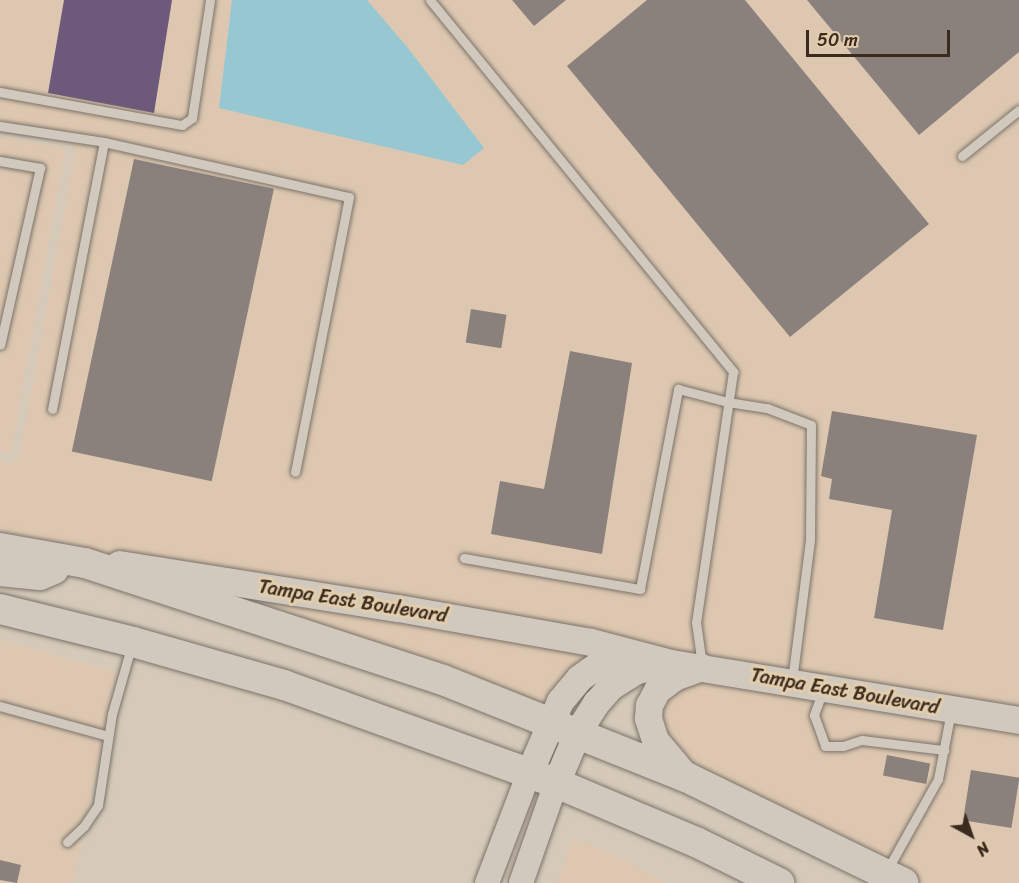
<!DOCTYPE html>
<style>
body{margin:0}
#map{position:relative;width:1019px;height:883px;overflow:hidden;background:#d5cab9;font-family:Sriracha,sans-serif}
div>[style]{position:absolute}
.built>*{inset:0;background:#ddc7b0}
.water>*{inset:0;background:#97c8d2}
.offices>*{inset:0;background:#6d597a}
.industry>*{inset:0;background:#8a817c;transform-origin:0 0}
.roads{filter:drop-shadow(0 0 2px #7b7369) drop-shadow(0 0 2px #7b7369)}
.service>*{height:9px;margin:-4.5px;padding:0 4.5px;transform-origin:4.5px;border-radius:4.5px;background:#d1c9bd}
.tertiary>*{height:24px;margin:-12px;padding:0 12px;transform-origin:12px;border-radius:12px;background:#d1c9bd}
.secondary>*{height:27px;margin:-13.5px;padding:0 13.5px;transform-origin:13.5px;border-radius:13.5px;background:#d1c9bd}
.primary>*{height:30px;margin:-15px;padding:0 15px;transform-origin:15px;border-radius:15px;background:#d1c9bd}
span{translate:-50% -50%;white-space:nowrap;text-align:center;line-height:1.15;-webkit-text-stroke:6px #e2cdac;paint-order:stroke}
.street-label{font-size:20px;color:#3b2a1e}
.north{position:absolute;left:941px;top:805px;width:60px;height:60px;-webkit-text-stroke:4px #e2cdac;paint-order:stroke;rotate:140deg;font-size:16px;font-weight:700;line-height:24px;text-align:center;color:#3b2a1e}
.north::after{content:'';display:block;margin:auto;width:21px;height:27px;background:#3b2a1e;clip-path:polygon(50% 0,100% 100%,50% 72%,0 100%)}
.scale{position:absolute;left:806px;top:30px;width:144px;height:27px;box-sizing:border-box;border:3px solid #3b2a1e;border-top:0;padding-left:8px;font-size:18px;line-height:21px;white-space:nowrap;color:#3b2a1e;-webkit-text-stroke:4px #e2cdac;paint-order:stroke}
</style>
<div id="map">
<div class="built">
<i style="clip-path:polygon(0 0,232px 0,219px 108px,463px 165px,483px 148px,408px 48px,367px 0,1019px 0,1019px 710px,709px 658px,707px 654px,700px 656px,678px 653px,677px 650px,670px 652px,625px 640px,621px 635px,616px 638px,215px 569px,75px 549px,0 529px,0 461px,15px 462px,19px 456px,75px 151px,69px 140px,0 128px)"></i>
<i style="clip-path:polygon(0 137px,66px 148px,11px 453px,0 451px)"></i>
<i style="clip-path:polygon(255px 599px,398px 618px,593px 654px,544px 707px)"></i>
<i style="clip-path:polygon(0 639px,115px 672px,74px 883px,0 883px)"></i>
<i style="clip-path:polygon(705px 678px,1019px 731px,1019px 883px,924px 883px,688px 764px,664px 736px,659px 709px,665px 698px,680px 687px)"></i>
<i style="clip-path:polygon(573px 837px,610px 852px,667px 883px,556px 883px)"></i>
</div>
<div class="water">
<i style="clip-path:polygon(232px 0,367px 0,408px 48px,484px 148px,463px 165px,219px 108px)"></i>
</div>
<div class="offices">
<i style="clip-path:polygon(64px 0,172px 0,154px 113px,48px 93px)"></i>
</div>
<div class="industry">
<i style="clip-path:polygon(512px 0,566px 0,534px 26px)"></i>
<i style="clip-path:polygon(647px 0,745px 0,929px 224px,790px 337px,567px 66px)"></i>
<i style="clip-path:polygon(807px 0,1019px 0,1019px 52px,919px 135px)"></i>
<i style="left:134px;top:159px;width:143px;height:299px;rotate:12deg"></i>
<i style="left:471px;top:309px;width:36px;height:34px;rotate:9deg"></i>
<i style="clip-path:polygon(570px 351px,632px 363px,602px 554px,491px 534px,500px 481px,544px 489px)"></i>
<i style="clip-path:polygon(832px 411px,977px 435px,943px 630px,874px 618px,892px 510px,829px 499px,832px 479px,821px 476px)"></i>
<i style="left:887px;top:755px;width:44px;height:21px;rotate:11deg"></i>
<i style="left:971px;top:770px;width:49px;height:51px;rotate:9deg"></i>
<i style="clip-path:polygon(0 860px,21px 865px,17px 883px,0 880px)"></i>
</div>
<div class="roads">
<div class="service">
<i style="left:430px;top:0;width:480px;rotate:50.8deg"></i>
<i style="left:733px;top:372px;width:253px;rotate:98.4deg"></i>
<i style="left:696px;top:622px;width:43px;rotate:82.1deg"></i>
<i style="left:0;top:92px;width:185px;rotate:10.3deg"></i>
<i style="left:182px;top:125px;width:12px;rotate:-35deg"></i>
<i style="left:192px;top:118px;width:119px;rotate:-81.3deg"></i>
<i style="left:0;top:126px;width:105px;rotate:8.7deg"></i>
<i style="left:104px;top:142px;width:272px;rotate:101deg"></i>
<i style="left:104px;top:142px;width:251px;rotate:12.7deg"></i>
<i style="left:349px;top:197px;width:280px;rotate:101.1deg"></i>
<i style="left:962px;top:156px;width:73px;rotate:-38.9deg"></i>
<i style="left:0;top:161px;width:41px;rotate:9.9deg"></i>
<i style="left:40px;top:168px;width:181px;rotate:102.7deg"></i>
<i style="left:464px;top:558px;width:179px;rotate:10deg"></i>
<i style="left:640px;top:589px;width:204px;rotate:-79.2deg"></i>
<i style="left:678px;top:389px;width:52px;rotate:14.6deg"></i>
<i style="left:728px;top:402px;width:39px;rotate:9deg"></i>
<i style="left:767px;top:408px;width:47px;rotate:21.1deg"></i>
<i style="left:811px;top:425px;width:115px;rotate:90.5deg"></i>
<i style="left:810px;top:540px;width:141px;rotate:97.3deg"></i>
<i style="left:823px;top:690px;width:27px;rotate:110deg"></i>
<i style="left:814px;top:715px;width:33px;rotate:70deg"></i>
<i style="left:825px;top:746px;width:18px"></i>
<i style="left:843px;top:746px;width:20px;rotate:-18deg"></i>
<i style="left:862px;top:740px;width:83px;rotate:7deg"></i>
<i style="left:0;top:706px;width:112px;rotate:15.5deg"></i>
<i style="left:67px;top:842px;width:23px;rotate:-43deg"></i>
<i style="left:84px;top:826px;width:25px;rotate:-56deg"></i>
<i style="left:98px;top:805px;width:92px;rotate:-81.3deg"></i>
<i style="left:112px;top:714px;width:73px;rotate:-74.1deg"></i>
<i style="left:886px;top:872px;width:107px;rotate:-60.8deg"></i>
<i style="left:938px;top:779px;width:69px;rotate:-79.2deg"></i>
</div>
<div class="tertiary">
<i style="left:487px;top:883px;width:118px;rotate:-69.1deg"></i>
<i style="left:521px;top:883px;width:106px;rotate:-70.7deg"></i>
</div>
<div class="secondary">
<i style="left:119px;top:564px;width:282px;rotate:9deg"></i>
<i style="left:398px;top:608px;width:196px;rotate:10deg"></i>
<i style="left:591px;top:642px;width:83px;rotate:14.7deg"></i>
<i style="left:671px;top:663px;width:353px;rotate:9.3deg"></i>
<i style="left:529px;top:773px;width:78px;rotate:-66.7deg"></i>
<i style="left:560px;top:701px;width:30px;rotate:-50deg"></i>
<i style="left:579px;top:678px;width:49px;rotate:-35deg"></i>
<i style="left:686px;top:777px;width:48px;rotate:-130deg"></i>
<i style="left:655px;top:740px;width:23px;rotate:-108deg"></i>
<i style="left:648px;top:718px;width:13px;rotate:-86deg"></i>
<i style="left:649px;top:705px;width:17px;rotate:-62deg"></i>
<i style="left:657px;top:690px;width:21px;rotate:-37deg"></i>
<i style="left:674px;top:677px;width:29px;rotate:-20deg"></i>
<i style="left:556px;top:783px;width:54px;rotate:-67.2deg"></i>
<i style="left:577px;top:733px;width:36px;rotate:-58deg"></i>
<i style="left:596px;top:703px;width:23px;rotate:-49deg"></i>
<i style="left:611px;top:686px;width:31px;rotate:-32deg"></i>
<i style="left:637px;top:670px;width:33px;rotate:-12deg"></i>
</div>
<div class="primary">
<i style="left:0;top:548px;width:86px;rotate:10deg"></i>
<i style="left:85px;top:563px;width:377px;rotate:18.1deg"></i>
<i style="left:443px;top:680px;width:262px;rotate:21.8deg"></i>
<i style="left:686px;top:777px;width:242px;rotate:26deg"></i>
<i style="left:0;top:571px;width:40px;rotate:5.7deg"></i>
<i style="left:40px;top:575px;width:15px;rotate:-23deg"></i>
<i style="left:0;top:609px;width:137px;rotate:13.9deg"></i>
<i style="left:133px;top:642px;width:157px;rotate:15.9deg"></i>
<i style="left:284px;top:685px;width:289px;rotate:19.8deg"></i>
<i style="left:556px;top:783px;width:152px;rotate:22.9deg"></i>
<i style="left:696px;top:842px;width:93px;rotate:26.3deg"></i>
</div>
</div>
<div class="street-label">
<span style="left:353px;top:601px;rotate:9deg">Tampa East Boulevard</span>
<span style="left:845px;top:691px;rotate:10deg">Tampa East Boulevard</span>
</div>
<div class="north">N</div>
<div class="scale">50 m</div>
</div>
